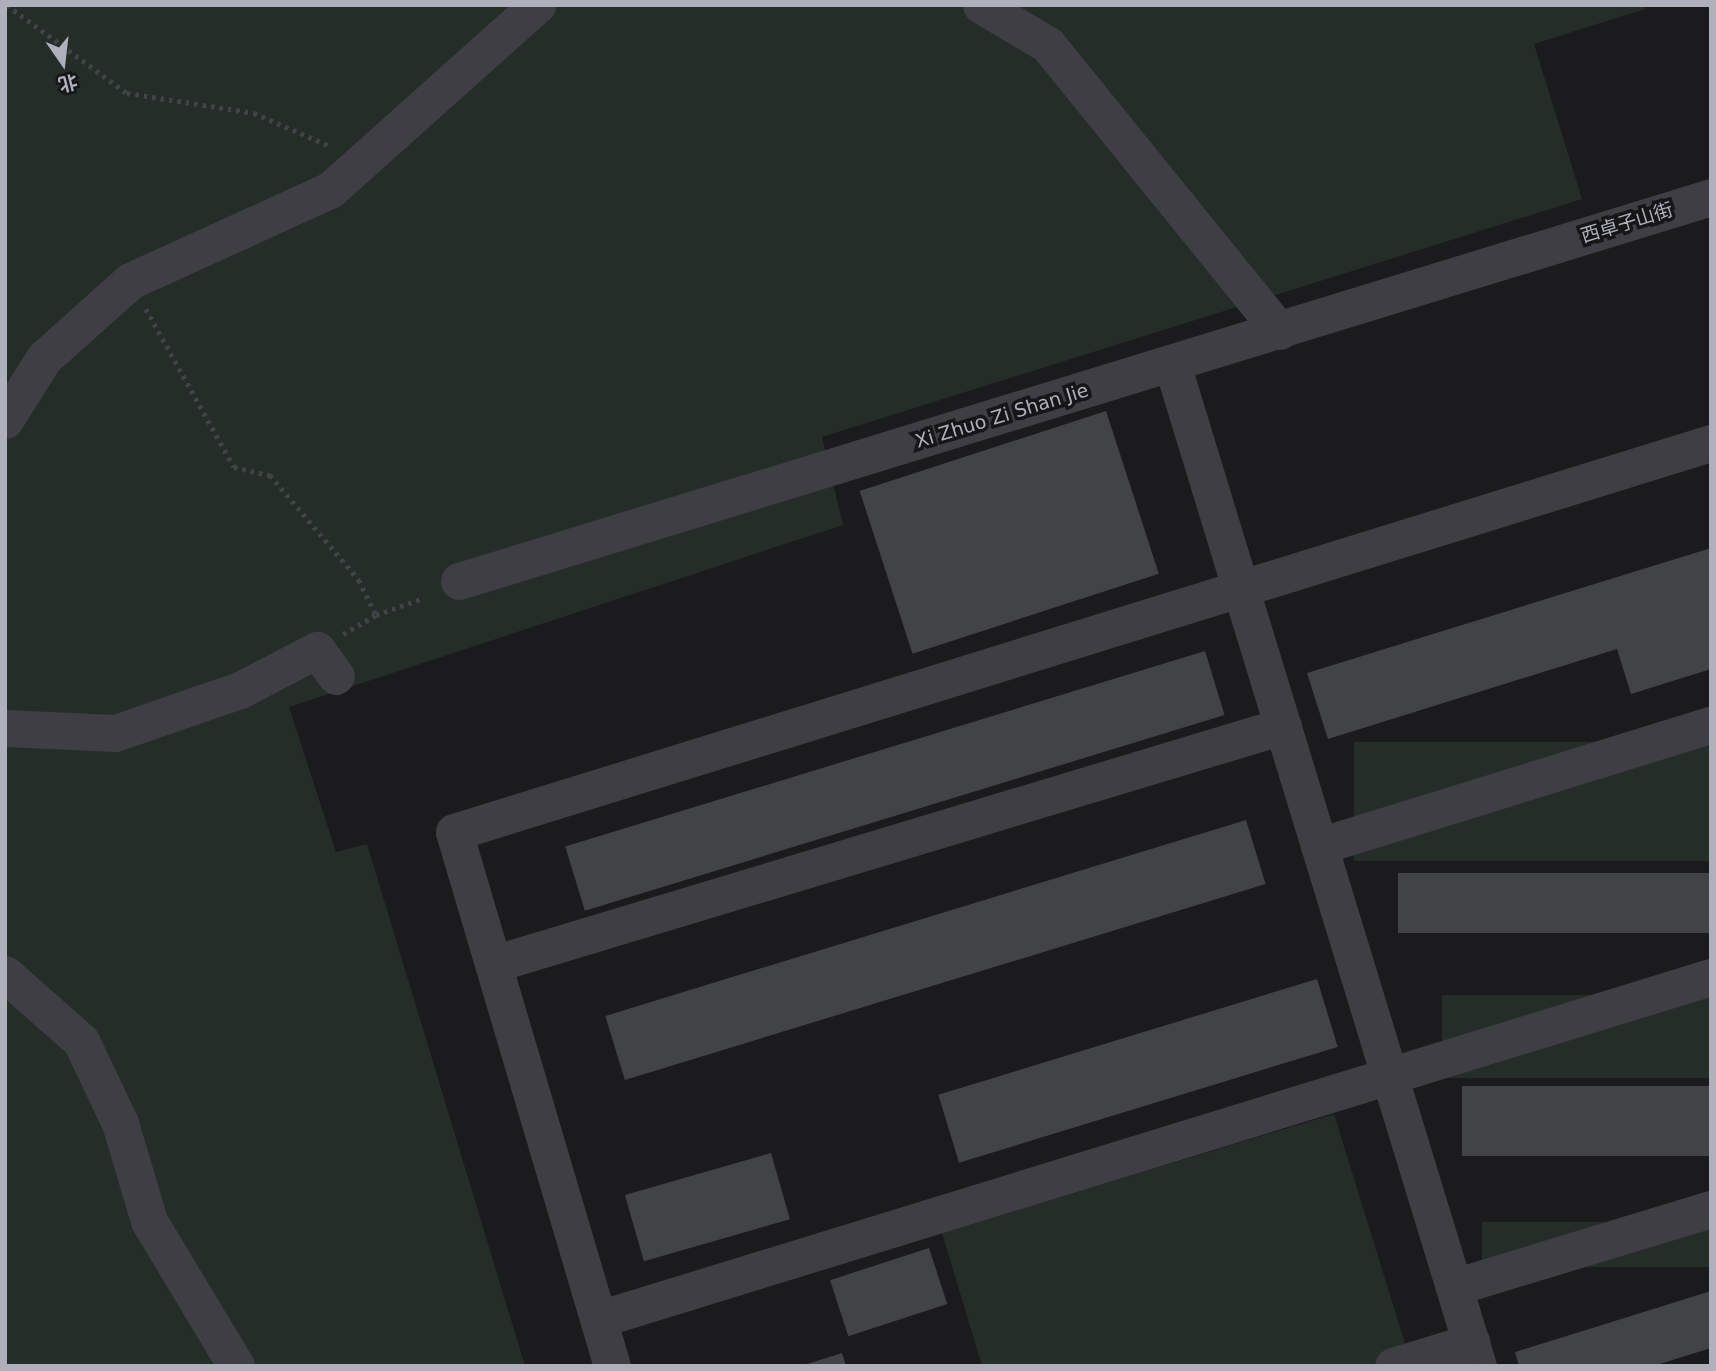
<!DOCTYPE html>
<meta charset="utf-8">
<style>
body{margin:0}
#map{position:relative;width:1716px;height:1371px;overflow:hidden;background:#1b1b1d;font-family:"DejaVu Sans","Noto Sans SC",sans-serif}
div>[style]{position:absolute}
.green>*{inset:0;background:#242d27;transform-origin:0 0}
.building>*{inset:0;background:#424347;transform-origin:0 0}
.path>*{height:4.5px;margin-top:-2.25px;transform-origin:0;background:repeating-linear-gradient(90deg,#424349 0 3.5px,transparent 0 8.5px)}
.minor>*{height:37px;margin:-18.5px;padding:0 18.5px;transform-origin:18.5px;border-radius:18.5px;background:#3e3e44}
span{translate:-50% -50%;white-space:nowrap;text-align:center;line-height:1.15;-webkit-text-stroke:7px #161618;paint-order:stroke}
.street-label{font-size:19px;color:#aeb0bc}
.frame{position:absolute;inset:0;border:7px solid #aeb0bc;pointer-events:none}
.north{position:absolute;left:28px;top:28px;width:70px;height:70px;-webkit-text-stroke:5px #161618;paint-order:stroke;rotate:166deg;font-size:19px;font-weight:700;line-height:28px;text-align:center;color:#aeb0bc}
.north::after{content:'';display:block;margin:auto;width:24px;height:32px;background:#aeb0bc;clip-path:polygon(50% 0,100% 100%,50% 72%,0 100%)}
</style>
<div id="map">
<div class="green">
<i style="clip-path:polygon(5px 5px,1644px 5px,1645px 9px,1534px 44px,1582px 199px,822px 437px,843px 525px,289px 707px,336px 852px,367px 844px,525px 1366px,5px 1366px)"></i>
<i style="left:1711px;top:742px;width:119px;height:357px;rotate:90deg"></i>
<i style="left:1711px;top:995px;width:83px;height:269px;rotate:90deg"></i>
<i style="clip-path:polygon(1334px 1114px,1408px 1353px,1366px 1366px,982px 1366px,942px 1233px)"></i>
<i style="left:1711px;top:1222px;width:45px;height:229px;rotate:90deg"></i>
</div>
<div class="building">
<i style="left:1106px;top:411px;width:171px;height:259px;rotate:72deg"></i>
<i style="clip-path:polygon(1711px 548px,1711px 669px,1631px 694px,1617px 649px,1328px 739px,1307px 673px)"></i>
<i style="left:1205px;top:651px;width:67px;height:669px;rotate:73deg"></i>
<i style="left:1246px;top:820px;width:67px;height:670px;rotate:73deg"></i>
<i style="left:1711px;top:873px;width:60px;height:313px;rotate:90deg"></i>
<i style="left:1317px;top:979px;width:71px;height:396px;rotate:73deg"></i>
<i style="left:1711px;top:1086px;width:70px;height:249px;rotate:90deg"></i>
<i style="left:771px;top:1153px;width:69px;height:152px;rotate:74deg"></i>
<i style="left:929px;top:1248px;width:59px;height:104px;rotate:72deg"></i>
<i style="clip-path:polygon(1711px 1291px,1711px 1348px,1653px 1366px,1519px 1366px,1515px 1352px)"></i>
<i style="clip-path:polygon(842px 1353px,846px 1366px,804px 1366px,804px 1365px)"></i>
</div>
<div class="path">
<i style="left:7px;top:5px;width:149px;rotate:36.3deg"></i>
<i style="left:127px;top:93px;width:129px;rotate:8.9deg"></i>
<i style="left:254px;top:113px;width:83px;rotate:23.5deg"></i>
<i style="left:146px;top:309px;width:181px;rotate:60.9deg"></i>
<i style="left:234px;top:467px;width:37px;rotate:13deg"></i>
<i style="left:270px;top:475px;width:138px;rotate:49.7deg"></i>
<i style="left:359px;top:580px;width:39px;rotate:64deg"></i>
<i style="left:343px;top:634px;width:38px;rotate:-30deg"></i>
<i style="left:376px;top:615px;width:48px;rotate:-19.6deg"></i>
</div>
<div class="minor">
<i style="left:981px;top:5px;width:78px;rotate:30.8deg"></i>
<i style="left:1048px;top:45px;width:368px;rotate:51deg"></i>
<i style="left:1172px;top:364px;width:1048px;rotate:73.02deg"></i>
<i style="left:5px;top:420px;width:73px;rotate:-57.8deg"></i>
<i style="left:44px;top:358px;width:115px;rotate:-41.8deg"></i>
<i style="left:130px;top:281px;width:220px;rotate:-24.5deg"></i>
<i style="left:330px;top:190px;width:278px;rotate:-41.8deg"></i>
<i style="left:459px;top:581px;width:1310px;rotate:-17.05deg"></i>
<i style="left:5px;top:728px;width:110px;rotate:2.6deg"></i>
<i style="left:115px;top:733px;width:132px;rotate:-19deg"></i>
<i style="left:240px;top:690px;width:87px;rotate:-27.5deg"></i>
<i style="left:317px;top:650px;width:32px;rotate:54deg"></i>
<i style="left:1319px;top:846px;width:410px;rotate:-17.2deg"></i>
<i style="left:493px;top:964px;width:825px;rotate:-16.77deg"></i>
<i style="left:5px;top:974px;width:101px;rotate:41.4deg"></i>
<i style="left:81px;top:1041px;width:91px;rotate:64.6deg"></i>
<i style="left:120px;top:1123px;width:102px;rotate:73.5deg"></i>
<i style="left:149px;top:1221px;width:169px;rotate:59deg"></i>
<i style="left:1454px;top:1287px;width:269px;rotate:-16.9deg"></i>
<i style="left:599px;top:1319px;width:1163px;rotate:-17.1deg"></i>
<i style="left:612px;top:1366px;width:557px;rotate:-106.48deg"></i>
<i style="left:454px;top:832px;width:1316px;rotate:-17.2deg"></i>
<i style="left:1393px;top:1366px;width:82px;rotate:-17.1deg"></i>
</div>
<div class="street-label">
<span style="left:1627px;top:223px;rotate:-17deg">西卓子山街</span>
<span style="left:1002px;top:416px;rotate:-17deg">Xi Zhuo Zi Shan Jie</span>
</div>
<div class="frame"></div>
<div class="north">北</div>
</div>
